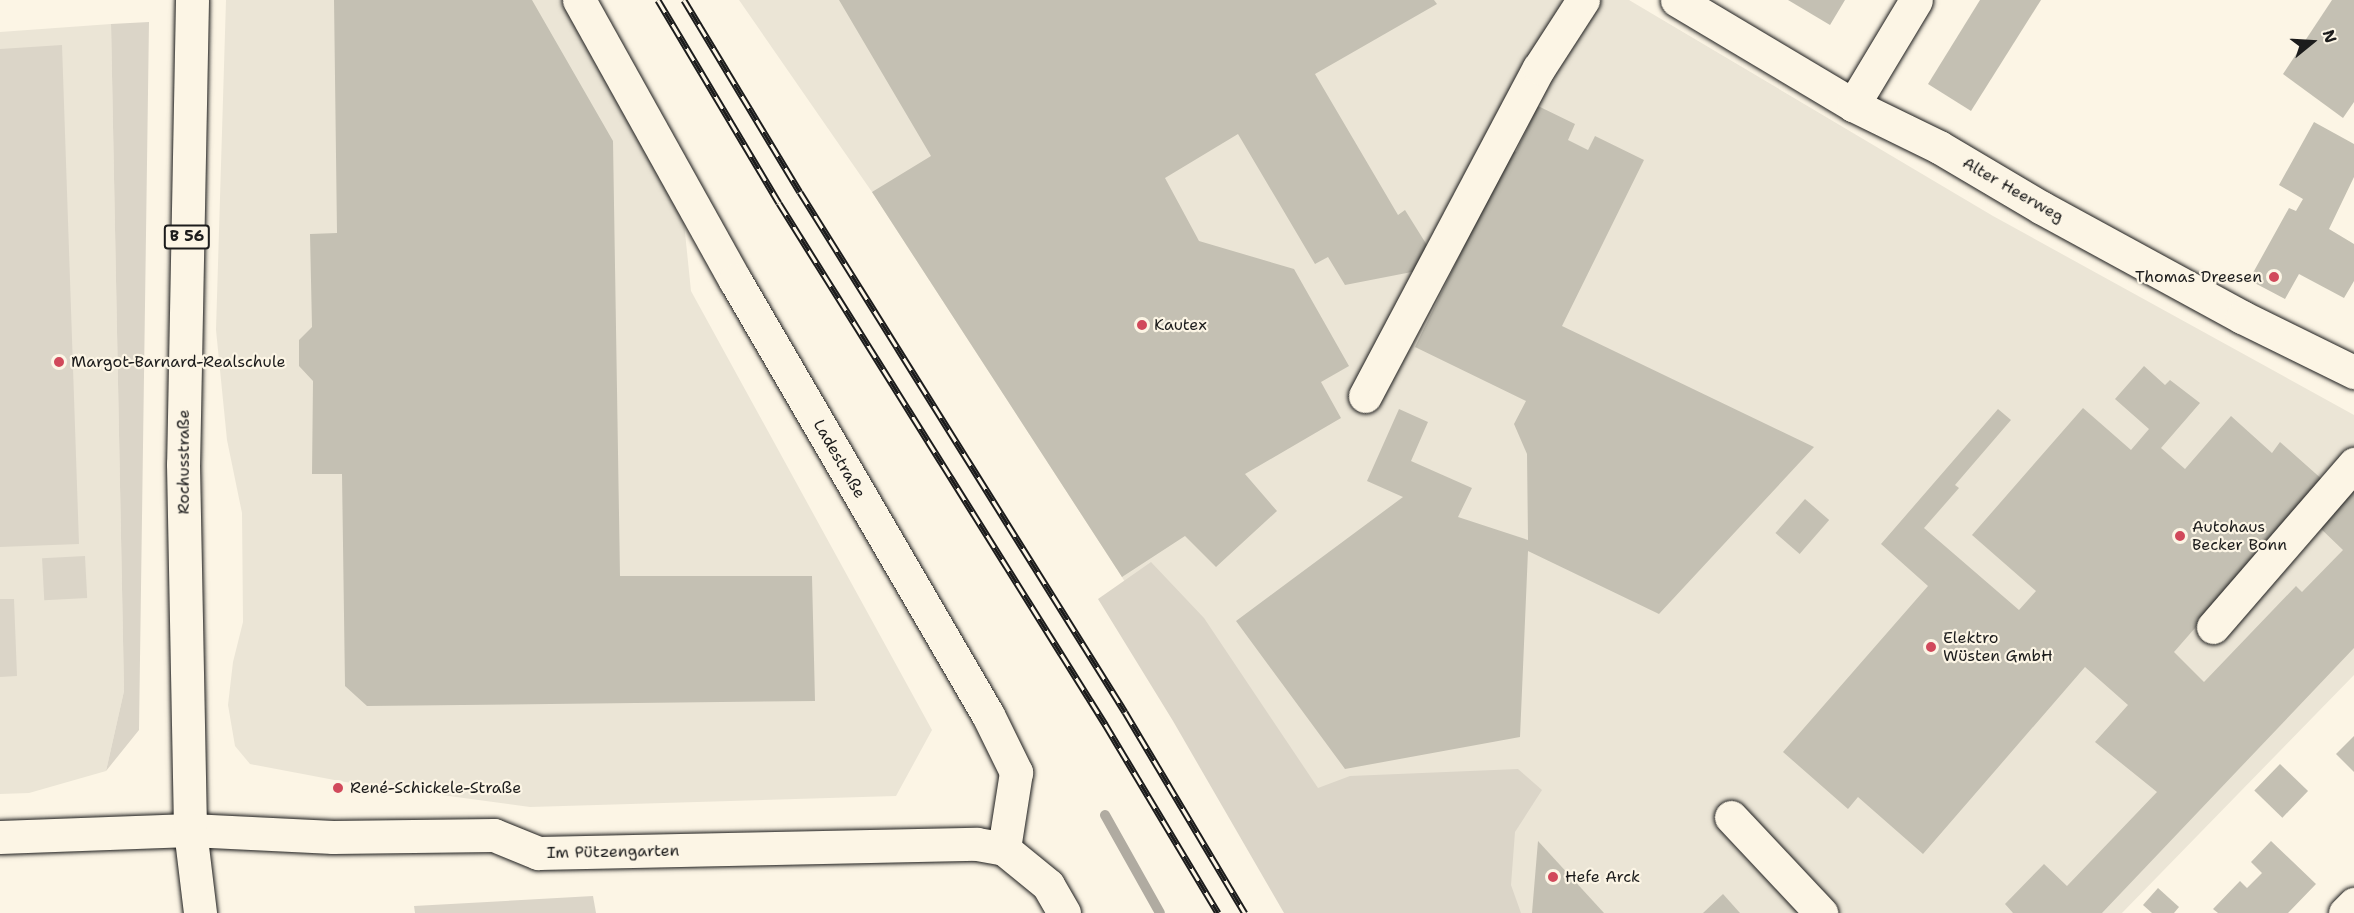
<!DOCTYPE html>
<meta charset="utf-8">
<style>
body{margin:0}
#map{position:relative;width:2354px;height:913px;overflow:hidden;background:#fcf5e5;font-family:"Shantell Sans",sans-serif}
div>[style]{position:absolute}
.built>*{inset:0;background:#ebe5d6}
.green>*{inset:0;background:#dbd5c8;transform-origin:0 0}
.stream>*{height:10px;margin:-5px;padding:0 5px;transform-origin:5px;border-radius:5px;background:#b0aba1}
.building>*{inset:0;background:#c4c0b3;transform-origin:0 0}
.roads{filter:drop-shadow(0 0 2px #1c1c1c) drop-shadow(0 0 2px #1c1c1c)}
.minor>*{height:33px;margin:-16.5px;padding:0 16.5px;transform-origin:16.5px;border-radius:16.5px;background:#fcf5e5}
.major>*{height:33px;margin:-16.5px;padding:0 16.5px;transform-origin:16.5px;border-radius:16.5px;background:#fcf5e5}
.rail>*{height:7px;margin-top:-3.5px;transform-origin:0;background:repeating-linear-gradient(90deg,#fcf5e5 0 14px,#1c1c1c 0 28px);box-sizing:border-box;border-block:2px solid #1c1c1c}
.dots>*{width:16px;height:16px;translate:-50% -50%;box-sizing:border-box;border:3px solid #fcf5e5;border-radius:50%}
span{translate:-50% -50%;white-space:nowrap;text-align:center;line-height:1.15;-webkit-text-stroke:4.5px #fcf5e5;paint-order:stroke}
.shield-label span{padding:2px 4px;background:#fcf5e5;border:2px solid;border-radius:4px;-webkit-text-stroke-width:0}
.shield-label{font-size:15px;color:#1c1c1c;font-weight:700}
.street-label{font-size:16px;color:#1c1c1c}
.poi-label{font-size:16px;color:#1c1c1c}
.right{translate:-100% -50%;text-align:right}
.left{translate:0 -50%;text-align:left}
.north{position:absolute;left:2282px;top:12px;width:60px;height:60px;-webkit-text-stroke:4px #fcf5e5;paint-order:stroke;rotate:72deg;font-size:16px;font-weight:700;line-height:24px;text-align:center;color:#1c1c1c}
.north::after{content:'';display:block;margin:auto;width:21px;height:27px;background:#1c1c1c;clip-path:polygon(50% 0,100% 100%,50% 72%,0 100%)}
</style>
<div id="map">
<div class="built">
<i style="clip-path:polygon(226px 0,563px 0,682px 203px,691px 291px,932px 730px,896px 796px,530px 807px,345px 782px,250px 764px,235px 746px,228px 705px,233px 662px,243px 622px,242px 513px,227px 440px,216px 330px)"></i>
<i style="clip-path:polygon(739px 0,1629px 0,1993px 216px,2354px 415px,2354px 675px,2122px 913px,1315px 913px,1122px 577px,872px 192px)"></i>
<i style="clip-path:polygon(111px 24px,124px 691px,106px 771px,29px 793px,0 794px,0 32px)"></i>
</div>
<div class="green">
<i style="clip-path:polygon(149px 22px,139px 730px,106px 771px,124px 691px,111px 24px)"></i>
<i style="clip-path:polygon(62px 45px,79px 544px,0 547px,0 49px)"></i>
<i style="left:85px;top:556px;width:42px;height:43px;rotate:87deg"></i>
<i style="clip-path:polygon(1151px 562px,1204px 618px,1318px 788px,1350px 776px,1518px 769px,1542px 790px,1515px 832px,1511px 885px,1521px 913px,1284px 913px,1173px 721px,1098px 599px)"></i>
<i style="clip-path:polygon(0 599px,14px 599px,17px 676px,0 677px)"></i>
<i style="clip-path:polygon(593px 896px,596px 913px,415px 913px,414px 906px)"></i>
</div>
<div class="stream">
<i style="left:1105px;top:815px;width:112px;rotate:60.7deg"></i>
</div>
<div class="building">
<i style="clip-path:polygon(334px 0,532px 0,613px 141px,620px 576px,812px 576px,815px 701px,367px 706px,345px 686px,342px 474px,312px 474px,313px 381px,299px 366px,299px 340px,312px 327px,310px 234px,337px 233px)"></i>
<i style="clip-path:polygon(839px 0,1434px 0,1437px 4px,1315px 74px,1398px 215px,1405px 210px,1430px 250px,1422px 270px,1345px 285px,1328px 257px,1315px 264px,1238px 134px,1165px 178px,1199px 241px,1294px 269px,1349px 366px,1321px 382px,1341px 418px,1245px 474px,1277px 511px,1216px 567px,1185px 536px,1122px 577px,872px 192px,931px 156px)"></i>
<i style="clip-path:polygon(1788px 0,1845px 0,1830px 25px)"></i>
<i style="clip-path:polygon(1980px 0,2041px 0,1971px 111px,1928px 84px)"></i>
<i style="clip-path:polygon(2332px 0,2354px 0,2354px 102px,2343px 118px,2283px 74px)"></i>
<i style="clip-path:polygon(1538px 106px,1575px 124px,1568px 140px,1588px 150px,1595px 136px,1644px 160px,1562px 326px,1814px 447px,1659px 614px,1528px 551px,1520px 737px,1345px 769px,1236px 621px,1403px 497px,1367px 481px,1399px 409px,1428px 422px,1411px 461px,1472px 488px,1458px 517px,1528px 540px,1527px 454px,1514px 424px,1526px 401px,1415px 347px,1511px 150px,1516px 152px)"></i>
<i style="clip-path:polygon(2314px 122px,2354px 144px,2354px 177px,2329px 229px,2354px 244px,2354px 281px,2344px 298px,2299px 274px,2285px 299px,2249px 280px,2289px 208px,2296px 211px,2303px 199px,2279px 185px)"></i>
<i style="clip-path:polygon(2144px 366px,2165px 385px,2170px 380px,2200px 403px,2161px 448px,2185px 469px,2231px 416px,2272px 453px,2280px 442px,2324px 481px,2174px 652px,2204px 682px,2296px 586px,2302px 592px,2343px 550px,2318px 526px,2354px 489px,2354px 648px,2102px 913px,2013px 913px,2005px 904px,2044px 864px,2067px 886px,2157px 792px,2095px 742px,2128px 705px,2085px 667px,1923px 854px,1858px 797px,1848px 809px,1783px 752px,1928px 586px,1881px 544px,1998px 409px,2011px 420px,1955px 485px,1959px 488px,1924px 528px,2019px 610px,2036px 591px,1972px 535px,2083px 408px,2131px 450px,2149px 429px,2115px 399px)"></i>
<i style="left:1805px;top:499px;width:32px;height:45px;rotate:41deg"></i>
<i style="clip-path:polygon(2354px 736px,2354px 772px,2336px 754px)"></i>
<i style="left:2280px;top:764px;width:39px;height:37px;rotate:44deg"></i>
<i style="clip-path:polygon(1538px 841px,1604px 913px,1532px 913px)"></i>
<i style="clip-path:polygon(2271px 841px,2316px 884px,2288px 913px,2218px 913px,2213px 909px,2240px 881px,2247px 888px,2262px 873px,2251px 862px)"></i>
<i style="clip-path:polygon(2158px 888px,2179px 907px,2174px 913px,2152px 913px,2143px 905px)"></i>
<i style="clip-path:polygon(1723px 894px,1740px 913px,1703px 913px)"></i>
</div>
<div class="roads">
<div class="minor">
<i style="left:579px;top:0;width:321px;rotate:60.9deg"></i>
<i style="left:735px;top:280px;width:503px;rotate:59.82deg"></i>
<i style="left:988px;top:715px;width:64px;rotate:63.8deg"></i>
<i style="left:1016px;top:772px;width:78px;rotate:98.9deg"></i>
<i style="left:1677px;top:0;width:205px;rotate:30.8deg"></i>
<i style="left:1853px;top:105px;width:96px;rotate:26deg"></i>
<i style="left:1939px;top:147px;width:120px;rotate:30.6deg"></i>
<i style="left:2042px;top:208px;width:228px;rotate:28.6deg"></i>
<i style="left:2242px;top:317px;width:125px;rotate:26.2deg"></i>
<i style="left:1853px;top:105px;width:122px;rotate:-59deg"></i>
<i style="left:1365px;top:396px;width:371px;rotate:-62.1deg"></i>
<i style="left:1539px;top:68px;width:81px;rotate:-57.1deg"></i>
<i style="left:2213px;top:627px;width:216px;rotate:-49.1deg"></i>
<i style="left:1731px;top:817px;width:132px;rotate:46.8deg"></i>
<i style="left:0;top:837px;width:190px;rotate:-2.1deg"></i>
<i style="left:190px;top:830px;width:143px;rotate:2.8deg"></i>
<i style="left:333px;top:837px;width:161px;rotate:-0.7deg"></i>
<i style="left:494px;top:835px;width:48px;rotate:22.2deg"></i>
<i style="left:538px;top:853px;width:439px;rotate:-1.2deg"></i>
<i style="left:977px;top:844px;width:27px;rotate:10deg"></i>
<i style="left:1004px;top:849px;width:57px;rotate:39.3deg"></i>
<i style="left:1048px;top:885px;width:32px;rotate:60deg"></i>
<i style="left:2345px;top:913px;width:13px;rotate:-45deg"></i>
</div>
<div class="major">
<i style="left:192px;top:0;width:464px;rotate:91.1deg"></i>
<i style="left:183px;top:464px;width:366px;rotate:88.9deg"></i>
<i style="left:190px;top:830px;width:84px;rotate:83.1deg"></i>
</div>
</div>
<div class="rail">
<i style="left:658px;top:0;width:236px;rotate:59.2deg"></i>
<i style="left:779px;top:203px;width:615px;rotate:57.96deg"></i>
<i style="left:1105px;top:724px;width:220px;rotate:59.1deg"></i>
<i style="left:684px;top:0;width:224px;rotate:58.9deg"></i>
<i style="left:800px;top:192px;width:613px;rotate:57.99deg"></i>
<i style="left:1125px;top:712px;width:234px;rotate:59.2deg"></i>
</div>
<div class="dots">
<i style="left:2274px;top:277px;background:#d1495b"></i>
<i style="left:1142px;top:325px;background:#d1495b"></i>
<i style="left:59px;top:362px;background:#d1495b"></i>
<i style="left:2180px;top:536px;background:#d1495b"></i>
<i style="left:1931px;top:647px;background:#d1495b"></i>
<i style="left:338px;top:788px;background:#d1495b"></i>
<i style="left:1553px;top:877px;background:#d1495b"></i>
</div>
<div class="shield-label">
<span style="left:187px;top:237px">B 56</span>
</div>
<div class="street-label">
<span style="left:2013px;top:190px;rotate:30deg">Alter Heerweg</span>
<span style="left:839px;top:459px;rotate:60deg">Ladestraße</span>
<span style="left:184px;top:462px;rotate:-90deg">Rochusstraße</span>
<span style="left:613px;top:852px;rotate:-1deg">Im Pützengarten</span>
</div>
<div class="poi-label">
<span class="right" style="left:2262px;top:277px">Thomas Dreesen</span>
<span class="left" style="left:1154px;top:325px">Kautex</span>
<span class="left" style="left:71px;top:362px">Margot-Barnard-Realschule</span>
<span class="left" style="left:2192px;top:536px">Autohaus<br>Becker Bonn</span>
<span class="left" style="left:1943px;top:647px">Elektro<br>Wüsten GmbH</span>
<span class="left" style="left:350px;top:788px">René-Schickele-Straße</span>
<span class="left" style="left:1565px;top:877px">Hefe Arck</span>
</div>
<div class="north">N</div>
</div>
